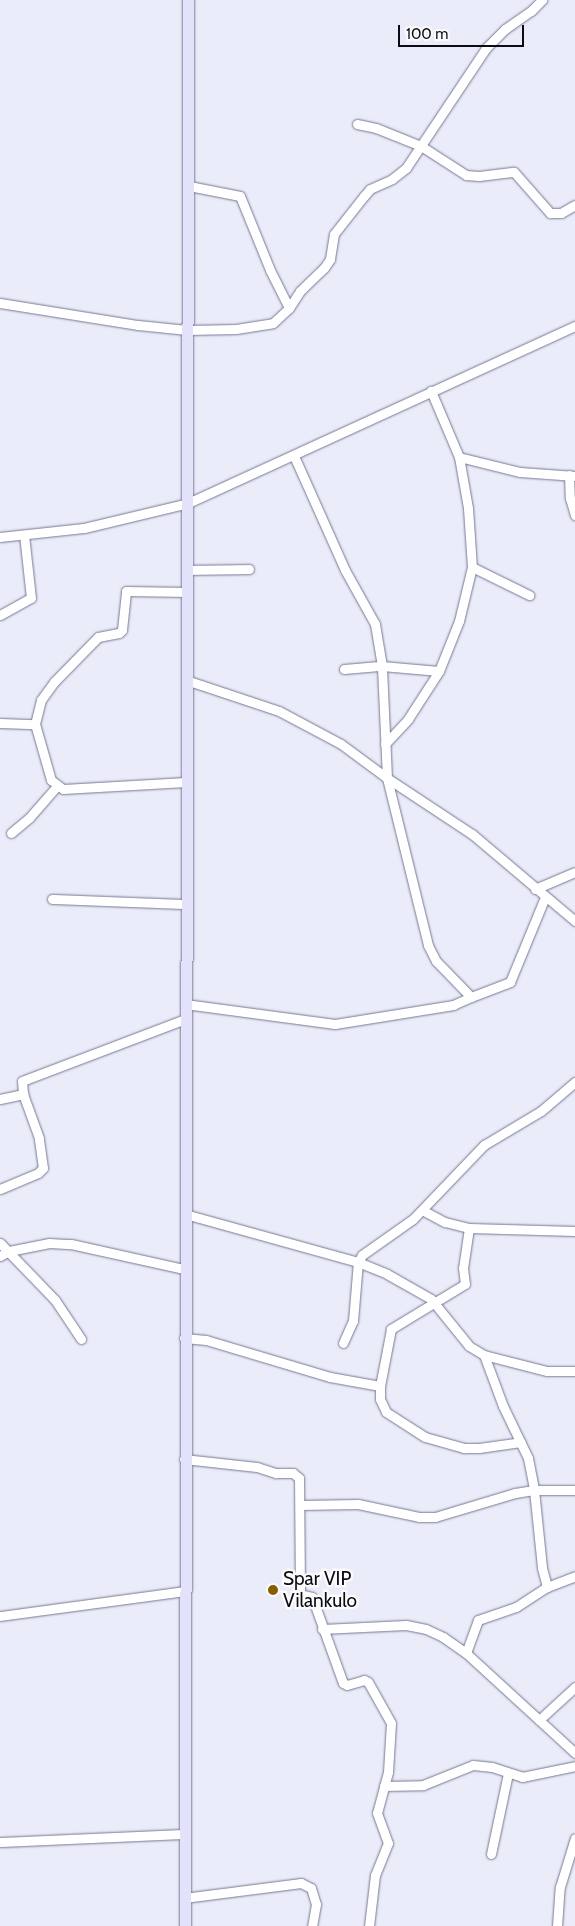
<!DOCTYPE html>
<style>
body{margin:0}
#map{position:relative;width:575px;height:1926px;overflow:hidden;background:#ebecf9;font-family:Cabin,sans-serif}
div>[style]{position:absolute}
.roads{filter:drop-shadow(0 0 1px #757793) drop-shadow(0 0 1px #757793)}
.street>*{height:9px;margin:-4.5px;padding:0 4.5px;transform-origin:4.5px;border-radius:4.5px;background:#fff}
.secondary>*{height:11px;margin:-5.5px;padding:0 5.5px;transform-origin:5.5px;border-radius:5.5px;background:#e2e3fa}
.dots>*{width:14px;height:14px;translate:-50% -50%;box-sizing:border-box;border:2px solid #fbfbfb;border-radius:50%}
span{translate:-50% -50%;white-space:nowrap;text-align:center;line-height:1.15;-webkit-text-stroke:4.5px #fbfbfb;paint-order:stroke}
.poi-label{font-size:19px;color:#0b0b16}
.left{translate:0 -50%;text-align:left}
.scale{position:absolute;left:398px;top:25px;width:126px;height:22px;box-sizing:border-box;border:2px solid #0b0b16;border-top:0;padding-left:6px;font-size:15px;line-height:18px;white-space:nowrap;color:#0b0b16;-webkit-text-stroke:4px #fbfbfb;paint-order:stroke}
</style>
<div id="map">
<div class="roads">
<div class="street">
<i style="left:357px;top:124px;width:19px;rotate:12deg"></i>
<i style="left:376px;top:128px;width:48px;rotate:21.8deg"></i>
<i style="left:421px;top:146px;width:54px;rotate:32.8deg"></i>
<i style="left:466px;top:175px;width:13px;rotate:4deg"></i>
<i style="left:479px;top:176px;width:35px;rotate:-7deg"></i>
<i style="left:514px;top:172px;width:55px;rotate:48.7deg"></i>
<i style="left:550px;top:213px;width:11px"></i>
<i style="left:561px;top:213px;width:16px;rotate:-30deg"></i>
<i style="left:189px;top:186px;width:52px;rotate:11.1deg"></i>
<i style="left:240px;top:196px;width:80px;rotate:67.9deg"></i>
<i style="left:270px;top:270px;width:42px;rotate:63.4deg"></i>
<i style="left:0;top:303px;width:140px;rotate:9.1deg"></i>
<i style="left:138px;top:325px;width:49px;rotate:5.8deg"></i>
<i style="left:187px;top:330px;width:49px;rotate:-1.2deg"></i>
<i style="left:236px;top:329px;width:37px;rotate:-9deg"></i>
<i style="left:273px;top:323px;width:22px;rotate:-43deg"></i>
<i style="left:289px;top:308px;width:20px;rotate:-57deg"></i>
<i style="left:300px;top:291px;width:33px;rotate:-44deg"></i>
<i style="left:324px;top:268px;width:11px;rotate:-56deg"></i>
<i style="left:330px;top:259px;width:25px;rotate:-81deg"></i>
<i style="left:334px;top:234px;width:48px;rotate:-51.7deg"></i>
<i style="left:364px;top:196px;width:9px;rotate:-49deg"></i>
<i style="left:370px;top:189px;width:24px;rotate:-24deg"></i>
<i style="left:392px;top:179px;width:18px;rotate:-38deg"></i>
<i style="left:406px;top:168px;width:144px;rotate:-56.3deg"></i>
<i style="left:486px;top:48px;width:27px;rotate:-45deg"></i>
<i style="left:505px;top:29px;width:32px;rotate:-35deg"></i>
<i style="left:531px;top:11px;width:16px;rotate:-45deg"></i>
<i style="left:459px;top:457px;width:63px;rotate:13.8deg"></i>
<i style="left:520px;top:472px;width:55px;rotate:4.2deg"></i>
<i style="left:569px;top:475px;width:23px;rotate:88deg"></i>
<i style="left:570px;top:498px;width:18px;rotate:74deg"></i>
<i style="left:0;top:537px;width:84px;rotate:-6.1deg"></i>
<i style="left:84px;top:528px;width:107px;rotate:-13.5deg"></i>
<i style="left:188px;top:503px;width:426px;rotate:-24.6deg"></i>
<i style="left:472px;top:567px;width:64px;rotate:26.2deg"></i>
<i style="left:188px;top:570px;width:61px;rotate:-0.9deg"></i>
<i style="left:0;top:615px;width:35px;rotate:-29deg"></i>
<i style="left:31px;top:598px;width:63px;rotate:-96.3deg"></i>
<i style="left:344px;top:669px;width:38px;rotate:-5deg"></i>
<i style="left:382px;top:666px;width:57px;rotate:5deg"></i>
<i style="left:186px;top:680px;width:98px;rotate:18.4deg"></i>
<i style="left:279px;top:711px;width:70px;rotate:28deg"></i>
<i style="left:341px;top:744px;width:57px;rotate:36.5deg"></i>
<i style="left:387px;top:778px;width:102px;rotate:33.4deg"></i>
<i style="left:472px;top:834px;width:135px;rotate:40.2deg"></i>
<i style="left:0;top:723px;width:35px;rotate:2deg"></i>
<i style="left:385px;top:744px;width:34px;rotate:-47deg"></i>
<i style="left:408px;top:719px;width:57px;rotate:-57.1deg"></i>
<i style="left:439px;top:671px;width:54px;rotate:-68.2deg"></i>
<i style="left:459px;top:621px;width:56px;rotate:-76.5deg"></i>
<i style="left:472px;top:567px;width:59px;rotate:-93.9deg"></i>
<i style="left:468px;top:508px;width:52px;rotate:-100deg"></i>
<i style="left:459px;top:457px;width:72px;rotate:-113deg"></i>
<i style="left:186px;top:782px;width:123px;rotate:176.7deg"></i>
<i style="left:63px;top:789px;width:15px;rotate:-143deg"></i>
<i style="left:51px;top:780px;width:58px;rotate:-105.9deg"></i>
<i style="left:35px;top:724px;width:25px;rotate:-76deg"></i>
<i style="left:41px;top:700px;width:22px;rotate:-54deg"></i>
<i style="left:54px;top:682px;width:63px;rotate:-45.6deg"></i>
<i style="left:98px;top:637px;width:21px;rotate:-11deg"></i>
<i style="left:119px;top:633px;width:4px;rotate:-45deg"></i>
<i style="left:122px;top:630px;width:39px;rotate:-84deg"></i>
<i style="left:126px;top:591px;width:61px;rotate:0.9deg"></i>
<i style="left:11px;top:833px;width:23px;rotate:-40deg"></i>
<i style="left:29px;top:818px;width:43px;rotate:-48.8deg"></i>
<i style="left:535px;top:889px;width:43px;rotate:-23deg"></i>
<i style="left:52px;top:899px;width:133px;rotate:2.2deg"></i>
<i style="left:471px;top:997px;width:42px;rotate:-21deg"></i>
<i style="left:510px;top:982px;width:92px;rotate:-67.6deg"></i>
<i style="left:185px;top:1004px;width:151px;rotate:7.6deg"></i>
<i style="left:335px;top:1024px;width:120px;rotate:-9.1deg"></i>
<i style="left:453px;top:1005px;width:20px;rotate:-24deg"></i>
<i style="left:471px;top:997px;width:50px;rotate:-134.2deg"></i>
<i style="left:436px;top:961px;width:18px;rotate:-117deg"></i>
<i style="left:428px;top:945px;width:172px;rotate:-103.8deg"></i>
<i style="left:387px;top:778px;width:112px;rotate:-92.6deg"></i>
<i style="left:382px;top:666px;width:43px;rotate:-99.5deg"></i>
<i style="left:375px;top:624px;width:62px;rotate:-119.1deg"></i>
<i style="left:345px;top:570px;width:125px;rotate:-114.1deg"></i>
<i style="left:0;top:1099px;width:24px;rotate:-12deg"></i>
<i style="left:23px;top:1094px;width:13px;rotate:-94deg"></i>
<i style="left:22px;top:1081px;width:174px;rotate:-20.8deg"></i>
<i style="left:0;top:1189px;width:41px;rotate:-22.8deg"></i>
<i style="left:38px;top:1173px;width:7px;rotate:-45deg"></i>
<i style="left:43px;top:1168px;width:30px;rotate:-98deg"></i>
<i style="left:39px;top:1138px;width:47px;rotate:-110deg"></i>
<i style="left:422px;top:1210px;width:26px;rotate:28deg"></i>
<i style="left:445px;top:1222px;width:25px;rotate:14deg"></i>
<i style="left:469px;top:1228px;width:106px;rotate:1.6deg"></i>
<i style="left:185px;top:1214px;width:180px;rotate:15.5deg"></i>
<i style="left:358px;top:1262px;width:31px;rotate:22deg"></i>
<i style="left:387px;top:1274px;width:51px;rotate:29.6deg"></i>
<i style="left:431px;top:1299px;width:60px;rotate:51deg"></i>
<i style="left:469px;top:1346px;width:17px;rotate:31deg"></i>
<i style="left:484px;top:1355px;width:65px;rotate:14.3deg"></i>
<i style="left:547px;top:1371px;width:28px"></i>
<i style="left:469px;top:1228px;width:40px;rotate:98.5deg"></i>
<i style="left:463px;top:1268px;width:16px;rotate:83deg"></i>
<i style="left:465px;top:1284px;width:87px;rotate:148.7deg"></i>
<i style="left:391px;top:1329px;width:58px;rotate:100.9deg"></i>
<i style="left:380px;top:1386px;width:13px;rotate:90deg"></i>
<i style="left:380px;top:1399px;width:14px;rotate:65deg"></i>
<i style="left:386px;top:1412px;width:46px;rotate:32.7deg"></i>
<i style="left:425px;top:1437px;width:41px;rotate:15.8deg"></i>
<i style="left:464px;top:1448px;width:15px"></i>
<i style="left:479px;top:1448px;width:42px;rotate:-8.1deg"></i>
<i style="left:0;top:1243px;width:79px;rotate:46deg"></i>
<i style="left:55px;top:1300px;width:47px;rotate:56.3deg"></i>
<i style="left:0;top:1256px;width:10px;rotate:-29deg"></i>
<i style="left:9px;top:1251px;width:41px;rotate:-11.3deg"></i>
<i style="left:49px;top:1243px;width:22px;rotate:3deg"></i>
<i style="left:71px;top:1244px;width:116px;rotate:12.5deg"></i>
<i style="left:184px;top:1338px;width:22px;rotate:5deg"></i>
<i style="left:206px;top:1340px;width:129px;rotate:16.6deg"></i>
<i style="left:330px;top:1377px;width:51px;rotate:10.2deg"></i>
<i style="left:343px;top:1343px;width:24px;rotate:-66deg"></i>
<i style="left:353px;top:1321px;width:59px;rotate:-85.2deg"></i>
<i style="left:358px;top:1262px;width:8px;rotate:-60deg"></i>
<i style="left:362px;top:1255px;width:62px;rotate:-35.2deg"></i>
<i style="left:413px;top:1219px;width:103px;rotate:-46.2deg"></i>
<i style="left:484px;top:1145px;width:66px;rotate:-30.8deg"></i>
<i style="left:541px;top:1111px;width:45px;rotate:-40.5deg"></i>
<i style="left:484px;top:1355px;width:54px;rotate:69.6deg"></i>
<i style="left:503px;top:1406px;width:58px;rotate:64.3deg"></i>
<i style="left:528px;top:1458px;width:33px;rotate:79deg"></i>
<i style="left:534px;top:1490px;width:78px;rotate:84.1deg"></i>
<i style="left:542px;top:1568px;width:20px;rotate:75deg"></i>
<i style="left:184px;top:1459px;width:73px;rotate:6.3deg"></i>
<i style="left:257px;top:1467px;width:20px;rotate:18deg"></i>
<i style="left:276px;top:1473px;width:17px"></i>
<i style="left:293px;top:1473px;width:8px;rotate:40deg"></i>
<i style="left:299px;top:1478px;width:116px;rotate:89.5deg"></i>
<i style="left:300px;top:1594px;width:12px;rotate:14deg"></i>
<i style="left:312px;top:1597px;width:91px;rotate:70.2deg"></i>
<i style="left:343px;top:1683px;width:4px;rotate:27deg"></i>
<i style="left:347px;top:1685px;width:18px;rotate:-16deg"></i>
<i style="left:364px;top:1680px;width:4px;rotate:27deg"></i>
<i style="left:368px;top:1682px;width:47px;rotate:60.7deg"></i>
<i style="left:391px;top:1723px;width:49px;rotate:93.5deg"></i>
<i style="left:388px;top:1772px;width:42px;rotate:105deg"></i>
<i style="left:377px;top:1813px;width:32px;rotate:70deg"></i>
<i style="left:388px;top:1843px;width:35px;rotate:112deg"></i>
<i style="left:375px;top:1875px;width:51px;rotate:96.7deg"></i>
<i style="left:300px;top:1505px;width:58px;rotate:-1deg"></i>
<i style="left:358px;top:1504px;width:62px;rotate:12deg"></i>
<i style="left:419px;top:1517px;width:16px"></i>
<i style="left:435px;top:1517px;width:84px;rotate:-16.7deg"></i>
<i style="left:515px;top:1493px;width:19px;rotate:-9deg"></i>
<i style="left:534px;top:1490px;width:41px"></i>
<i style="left:0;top:1616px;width:186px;rotate:-7.7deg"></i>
<i style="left:322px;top:1629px;width:84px;rotate:-2.7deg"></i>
<i style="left:406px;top:1625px;width:20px;rotate:11deg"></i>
<i style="left:426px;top:1629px;width:19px;rotate:25deg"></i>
<i style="left:443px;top:1637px;width:28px;rotate:35deg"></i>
<i style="left:466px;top:1653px;width:148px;rotate:42.5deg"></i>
<i style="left:466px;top:1653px;width:35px;rotate:-70deg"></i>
<i style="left:478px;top:1620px;width:40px;rotate:-18.9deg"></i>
<i style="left:516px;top:1607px;width:37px;rotate:-33deg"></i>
<i style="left:547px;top:1587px;width:30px;rotate:-21deg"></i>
<i style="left:539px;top:1720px;width:49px;rotate:-42.5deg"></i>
<i style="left:384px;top:1786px;width:39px;rotate:-1deg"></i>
<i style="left:423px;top:1785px;width:54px;rotate:-21.8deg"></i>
<i style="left:473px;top:1765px;width:19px;rotate:6deg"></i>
<i style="left:492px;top:1767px;width:32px;rotate:18deg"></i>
<i style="left:522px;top:1777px;width:54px;rotate:-11.7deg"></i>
<i style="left:0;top:1842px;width:184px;rotate:-2.5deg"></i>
<i style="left:491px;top:1854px;width:83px;rotate:-78.1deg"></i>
<i style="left:184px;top:1898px;width:118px;rotate:-7.3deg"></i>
<i style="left:301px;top:1883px;width:11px;rotate:27deg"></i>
<i style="left:311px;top:1888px;width:17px;rotate:73deg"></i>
<i style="left:316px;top:1904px;width:22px;rotate:100deg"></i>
<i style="left:557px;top:1926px;width:39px;rotate:-86deg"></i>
<i style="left:560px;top:1887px;width:51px;rotate:-73deg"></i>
</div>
<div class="secondary">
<i style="left:185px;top:1926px;width:1926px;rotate:-89.91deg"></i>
</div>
</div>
<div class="dots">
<i style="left:273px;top:1590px;background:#8a5c00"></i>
</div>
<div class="poi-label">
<span class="left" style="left:283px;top:1590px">Spar VIP<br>Vilankulo</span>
</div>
<div class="scale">100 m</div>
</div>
